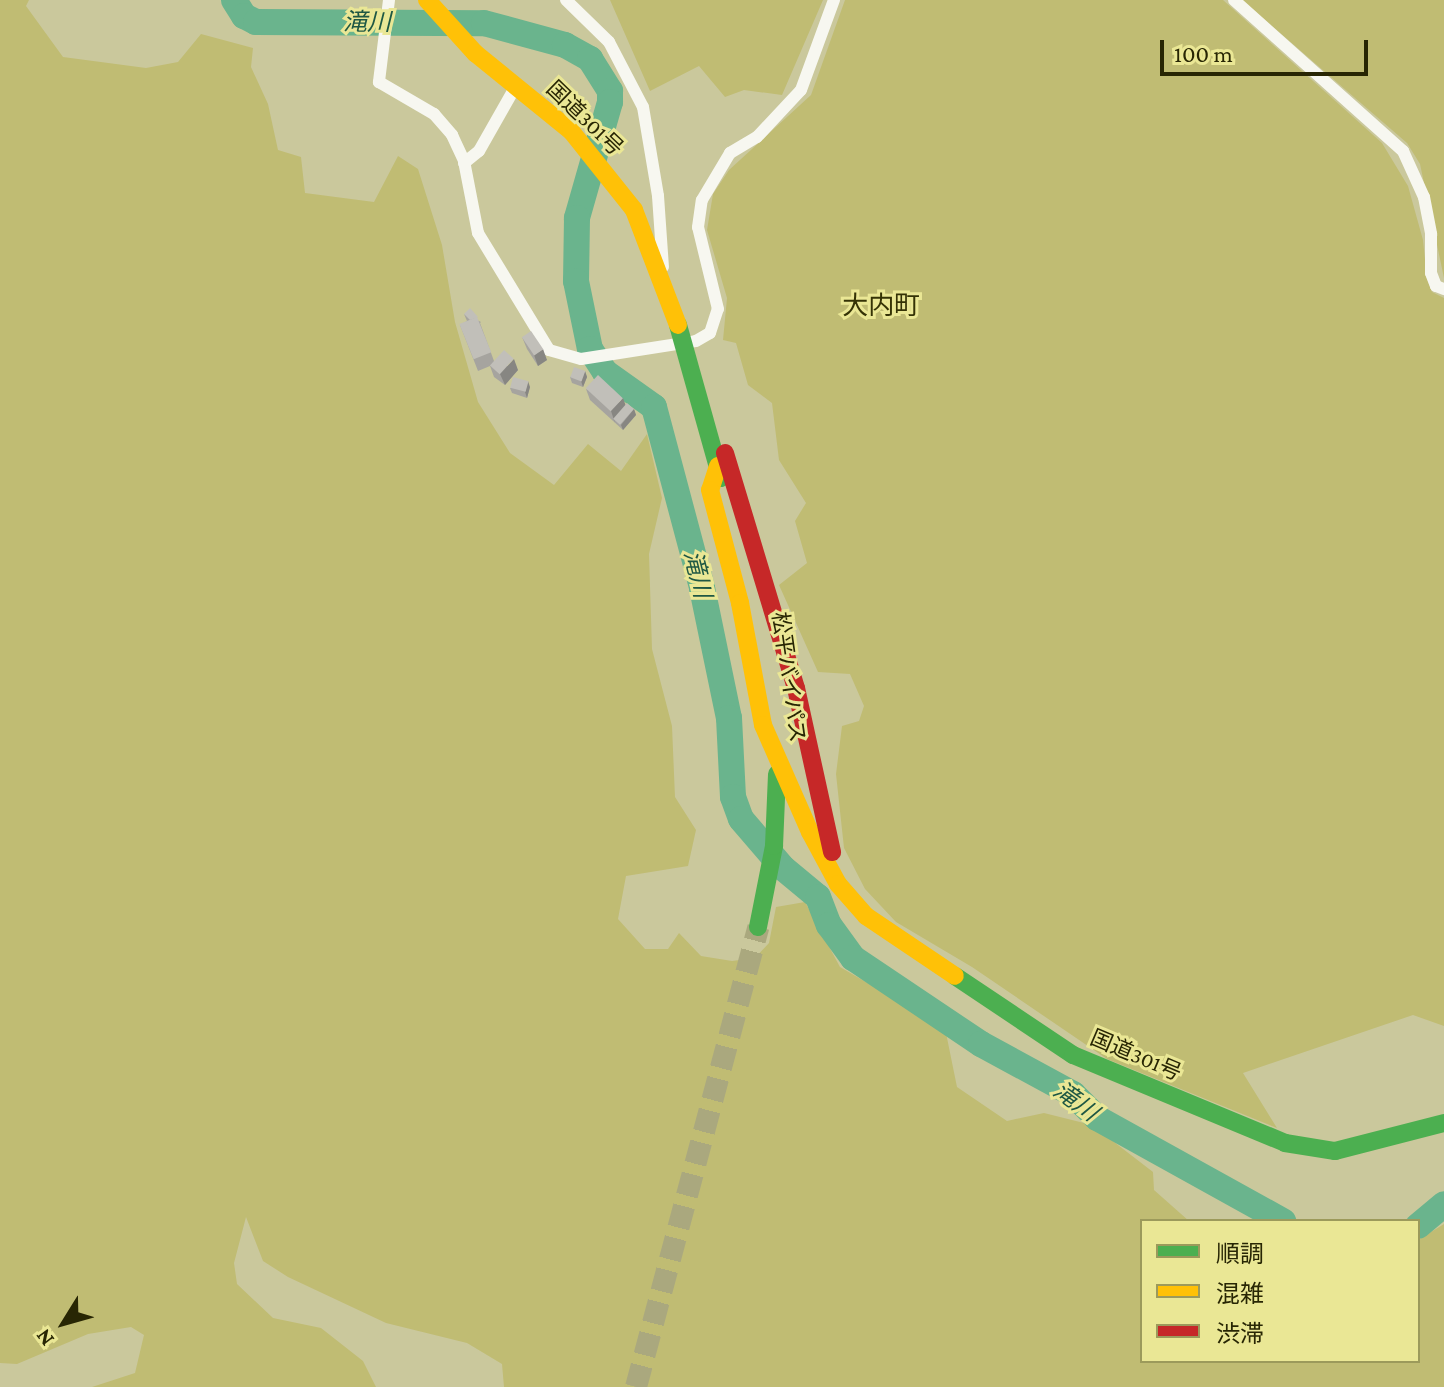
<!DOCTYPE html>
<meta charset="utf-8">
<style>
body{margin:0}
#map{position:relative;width:1444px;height:1387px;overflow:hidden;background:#cac89c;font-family:"Crimson Pro","Noto Sans JP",serif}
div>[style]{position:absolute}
.green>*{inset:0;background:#c0bc73}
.river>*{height:26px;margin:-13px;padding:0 13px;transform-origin:13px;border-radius:13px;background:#6ab48d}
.highway-tunnel>*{height:22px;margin-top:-11px;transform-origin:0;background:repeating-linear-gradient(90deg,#aaa87e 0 22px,transparent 0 33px)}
.street>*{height:12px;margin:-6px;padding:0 6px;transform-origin:6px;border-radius:6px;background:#f7f7f0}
.fast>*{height:18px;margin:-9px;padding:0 9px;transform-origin:9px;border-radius:9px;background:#4caf50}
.slow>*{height:18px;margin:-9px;padding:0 9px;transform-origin:9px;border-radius:9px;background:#ffc107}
.jam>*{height:18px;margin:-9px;padding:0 9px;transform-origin:9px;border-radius:9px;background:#c62828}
.wall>*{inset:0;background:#a6a49f}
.shaded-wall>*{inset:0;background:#878682}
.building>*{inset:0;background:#c1bfb9;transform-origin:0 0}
span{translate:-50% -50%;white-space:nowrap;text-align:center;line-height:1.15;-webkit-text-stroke:6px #eae795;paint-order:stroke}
.street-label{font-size:22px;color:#282604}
.water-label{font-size:24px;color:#1f5844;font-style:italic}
.quarter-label{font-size:26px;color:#353306}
.legend{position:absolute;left:1140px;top:1219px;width:280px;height:144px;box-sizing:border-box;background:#eae795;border:2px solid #9c9a5b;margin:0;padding:10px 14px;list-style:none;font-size:24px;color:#282604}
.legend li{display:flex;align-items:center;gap:16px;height:40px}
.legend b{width:40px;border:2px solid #9c9a5b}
.north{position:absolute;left:24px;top:1283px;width:80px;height:80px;-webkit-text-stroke:6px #eae795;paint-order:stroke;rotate:233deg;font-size:22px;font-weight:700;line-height:32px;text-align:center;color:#282604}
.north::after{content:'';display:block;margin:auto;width:28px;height:36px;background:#282604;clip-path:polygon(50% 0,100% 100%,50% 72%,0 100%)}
.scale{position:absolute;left:1160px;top:40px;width:208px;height:36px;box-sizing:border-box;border:4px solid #282604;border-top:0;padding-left:10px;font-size:24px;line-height:28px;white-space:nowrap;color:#282604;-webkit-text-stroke:6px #eae795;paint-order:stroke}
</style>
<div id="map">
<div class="green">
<i style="clip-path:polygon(0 0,29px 0,26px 6px,63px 57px,146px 68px,178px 62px,201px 34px,253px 48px,251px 67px,268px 104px,278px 150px,301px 157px,305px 193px,374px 202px,398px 156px,418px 169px,442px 245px,455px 322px,478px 402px,510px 453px,554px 485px,588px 444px,621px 471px,647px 434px,662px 498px,649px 554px,652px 649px,672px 726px,675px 797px,696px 830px,688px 866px,626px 876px,618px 919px,645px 949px,668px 949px,679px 933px,701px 956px,732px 961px,755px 958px,769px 943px,776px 907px,805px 902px,840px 967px,945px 1028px,957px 1087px,1007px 1121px,1044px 1113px,1092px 1125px,1153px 1172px,1154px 1190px,1189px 1221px,1142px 1221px,1142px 1361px,1418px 1361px,1418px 1240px,1444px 1224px,1444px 1387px,504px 1387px,502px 1364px,467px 1343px,386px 1323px,288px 1277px,263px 1261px,246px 1217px,234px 1263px,237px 1284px,273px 1318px,321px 1328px,363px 1361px,376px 1387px,92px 1387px,135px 1373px,144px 1335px,131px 1327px,88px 1334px,17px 1364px,0 1363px)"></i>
<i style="clip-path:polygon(610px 0,823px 0,782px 95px,744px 90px,725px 97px,699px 66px,650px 91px)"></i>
<i style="clip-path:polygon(845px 0,1223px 0,1382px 143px,1408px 186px,1423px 240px,1427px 279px,1432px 292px,1444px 298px,1444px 1026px,1413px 1015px,1243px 1073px,1277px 1128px,1107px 1059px,972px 967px,896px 922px,865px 889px,844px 848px,836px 774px,842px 726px,859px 721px,864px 706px,850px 674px,818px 672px,779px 585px,807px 563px,795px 521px,806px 503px,779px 460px,772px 403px,748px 385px,736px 343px,723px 340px,727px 298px,707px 230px,713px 194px,729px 170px,811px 95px)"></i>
<i style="clip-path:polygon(1242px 0,1444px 0,1444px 278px,1420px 164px,1407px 143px)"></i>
</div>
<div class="river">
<i style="left:234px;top:0;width:19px;rotate:58deg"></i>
<i style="left:244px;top:16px;width:13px;rotate:27deg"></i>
<i style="left:256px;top:22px;width:228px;rotate:0.3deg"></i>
<i style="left:484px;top:23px;width:84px;rotate:15.2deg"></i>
<i style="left:565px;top:45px;width:29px;rotate:29deg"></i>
<i style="left:590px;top:59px;width:38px;rotate:58deg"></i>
<i style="left:610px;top:91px;width:11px;rotate:90deg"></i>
<i style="left:610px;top:102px;width:121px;rotate:105.9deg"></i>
<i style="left:577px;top:218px;width:63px;rotate:90.9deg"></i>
<i style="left:576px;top:281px;width:69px;rotate:78.4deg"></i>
<i style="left:590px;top:349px;width:27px;rotate:57deg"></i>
<i style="left:605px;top:372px;width:60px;rotate:35.5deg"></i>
<i style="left:654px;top:407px;width:187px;rotate:75.1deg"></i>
<i style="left:702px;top:588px;width:133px;rotate:78.3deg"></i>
<i style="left:729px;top:718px;width:79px;rotate:87.1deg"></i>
<i style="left:733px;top:797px;width:23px;rotate:70deg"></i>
<i style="left:741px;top:819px;width:65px;rotate:49.4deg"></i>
<i style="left:783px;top:868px;width:45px;rotate:39.6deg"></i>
<i style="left:818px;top:897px;width:30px;rotate:69deg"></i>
<i style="left:829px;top:925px;width:41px;rotate:54deg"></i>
<i style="left:853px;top:958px;width:154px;rotate:33.9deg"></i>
<i style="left:981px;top:1044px;width:105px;rotate:28.5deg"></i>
<i style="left:1073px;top:1094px;width:34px;rotate:45deg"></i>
<i style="left:1097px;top:1118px;width:213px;rotate:29deg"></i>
<i style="left:1418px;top:1226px;width:34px;rotate:-40deg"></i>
</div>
<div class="highway-tunnel">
<i style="left:636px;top:1387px;width:476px;rotate:-75.1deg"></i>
</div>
<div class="street">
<i style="left:389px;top:0;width:83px;rotate:97deg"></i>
<i style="left:379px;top:82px;width:64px;rotate:30.2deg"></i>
<i style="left:434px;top:114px;width:28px;rotate:49deg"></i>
<i style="left:452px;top:135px;width:29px;rotate:65deg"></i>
<i style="left:464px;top:161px;width:73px;rotate:79deg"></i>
<i style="left:478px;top:233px;width:137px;rotate:58.7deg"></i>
<i style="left:549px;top:350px;width:33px;rotate:16deg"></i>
<i style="left:581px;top:359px;width:116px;rotate:-8.9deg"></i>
<i style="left:696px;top:341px;width:16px;rotate:-30deg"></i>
<i style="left:710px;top:333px;width:25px;rotate:-72deg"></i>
<i style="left:718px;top:309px;width:84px;rotate:-103.7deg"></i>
<i style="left:698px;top:227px;width:27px;rotate:-82deg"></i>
<i style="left:702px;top:200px;width:55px;rotate:-59.2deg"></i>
<i style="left:730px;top:153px;width:31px;rotate:-31deg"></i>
<i style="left:757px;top:137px;width:64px;rotate:-46.9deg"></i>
<i style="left:801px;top:90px;width:96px;rotate:-69.9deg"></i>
<i style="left:566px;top:0;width:60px;rotate:44.3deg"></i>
<i style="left:609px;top:42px;width:73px;rotate:62.4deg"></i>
<i style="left:643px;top:107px;width:90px;rotate:80.4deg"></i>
<i style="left:658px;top:196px;width:71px;rotate:86deg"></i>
<i style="left:1234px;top:0;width:227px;rotate:41.8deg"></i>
<i style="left:1403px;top:151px;width:51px;rotate:65.5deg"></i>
<i style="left:1424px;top:197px;width:38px;rotate:79deg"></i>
<i style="left:1431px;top:234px;width:39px;rotate:90deg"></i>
<i style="left:1431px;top:273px;width:14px;rotate:69deg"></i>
<i style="left:1436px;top:286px;width:9px;rotate:21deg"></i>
<i style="left:464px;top:163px;width:19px;rotate:-39deg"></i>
<i style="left:479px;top:151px;width:75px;rotate:-60.4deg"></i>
</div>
<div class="fast">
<i style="left:678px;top:325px;width:159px;rotate:74.3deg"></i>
<i style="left:758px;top:927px;width:83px;rotate:-78.8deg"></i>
<i style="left:774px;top:846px;width:72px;rotate:-87.6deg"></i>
<i style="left:955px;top:976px;width:142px;rotate:33.8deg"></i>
<i style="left:1073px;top:1055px;width:230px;rotate:22.5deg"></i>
<i style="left:1285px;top:1143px;width:51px;rotate:9.1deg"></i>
<i style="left:1335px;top:1151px;width:113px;rotate:-14.4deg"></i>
</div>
<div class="slow">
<i style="left:427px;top:0;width:72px;rotate:47.8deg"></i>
<i style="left:475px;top:53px;width:124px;rotate:39.1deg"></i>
<i style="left:571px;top:131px;width:101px;rotate:51.4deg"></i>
<i style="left:634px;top:210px;width:123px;rotate:69.1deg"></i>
<i style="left:718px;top:466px;width:25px;rotate:108deg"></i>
<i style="left:710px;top:490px;width:117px;rotate:75.1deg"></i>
<i style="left:740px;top:603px;width:124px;rotate:79.3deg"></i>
<i style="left:763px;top:725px;width:117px;rotate:66.3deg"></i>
<i style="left:810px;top:832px;width:59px;rotate:61.7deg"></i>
<i style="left:838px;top:884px;width:43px;rotate:48.8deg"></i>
<i style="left:866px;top:916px;width:107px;rotate:34deg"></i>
</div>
<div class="jam">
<i style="left:725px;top:453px;width:245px;rotate:73.2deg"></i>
<i style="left:796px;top:688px;width:168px;rotate:77.6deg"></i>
</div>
<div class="wall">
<i style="clip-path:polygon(464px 314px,481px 322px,480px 323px,494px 361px,518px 370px,505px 385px,494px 377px,490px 366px,478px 371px,460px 325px,467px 321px)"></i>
<i style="clip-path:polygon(522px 337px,547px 360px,538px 366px,527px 349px)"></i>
<i style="clip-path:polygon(585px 371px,587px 377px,583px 387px,572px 383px,570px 377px)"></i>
<i style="clip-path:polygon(530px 387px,527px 398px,512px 393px,510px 388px)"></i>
<i style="clip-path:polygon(586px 389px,634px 409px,636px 415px,623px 430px,590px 400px)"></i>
</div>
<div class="shaded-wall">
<i style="clip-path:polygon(543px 349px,547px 360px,538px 366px,534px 355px)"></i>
<i style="clip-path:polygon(514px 359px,518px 370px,505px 385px,500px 374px)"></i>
<i style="clip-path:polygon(585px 371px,587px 377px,583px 387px,581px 381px)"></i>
<i style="clip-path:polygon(528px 381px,530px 387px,527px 398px,525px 392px)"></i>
<i style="clip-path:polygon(623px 398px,627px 409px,614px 419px,615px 423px,611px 411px)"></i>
<i style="clip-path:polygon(634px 409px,636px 415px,623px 430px,621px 425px)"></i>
</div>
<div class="building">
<i style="clip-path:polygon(470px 308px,478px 317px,470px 320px,464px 314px)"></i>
<i style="left:477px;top:317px;width:38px;height:19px;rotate:68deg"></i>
<i style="left:531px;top:331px;width:22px;height:11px;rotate:56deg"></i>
<i style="left:504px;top:350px;width:13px;height:21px;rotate:42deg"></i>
<i style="left:574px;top:367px;width:12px;height:11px;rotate:20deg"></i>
<i style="left:598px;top:375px;width:34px;height:18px;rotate:43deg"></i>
<i style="left:513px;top:377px;width:16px;height:11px;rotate:15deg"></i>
<i style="left:627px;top:403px;width:9px;height:21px;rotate:41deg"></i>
</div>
<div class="street-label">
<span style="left:585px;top:118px;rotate:44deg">国道301号</span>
<span style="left:789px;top:677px;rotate:82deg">松平バイパス</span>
<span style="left:1136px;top:1055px;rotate:23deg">国道301号</span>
</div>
<div class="water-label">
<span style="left:367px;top:22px">滝川</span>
<span style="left:698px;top:574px;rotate:76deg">滝川</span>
<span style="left:1076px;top:1101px;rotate:36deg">滝川</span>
</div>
<div class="quarter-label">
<span style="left:881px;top:306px">大内町</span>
</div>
<ul class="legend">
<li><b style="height:10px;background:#4caf50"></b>順調</li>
<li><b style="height:10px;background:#ffc107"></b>混雑</li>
<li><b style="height:10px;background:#c62828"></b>渋滞</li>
</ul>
<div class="north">N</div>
<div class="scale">100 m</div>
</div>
